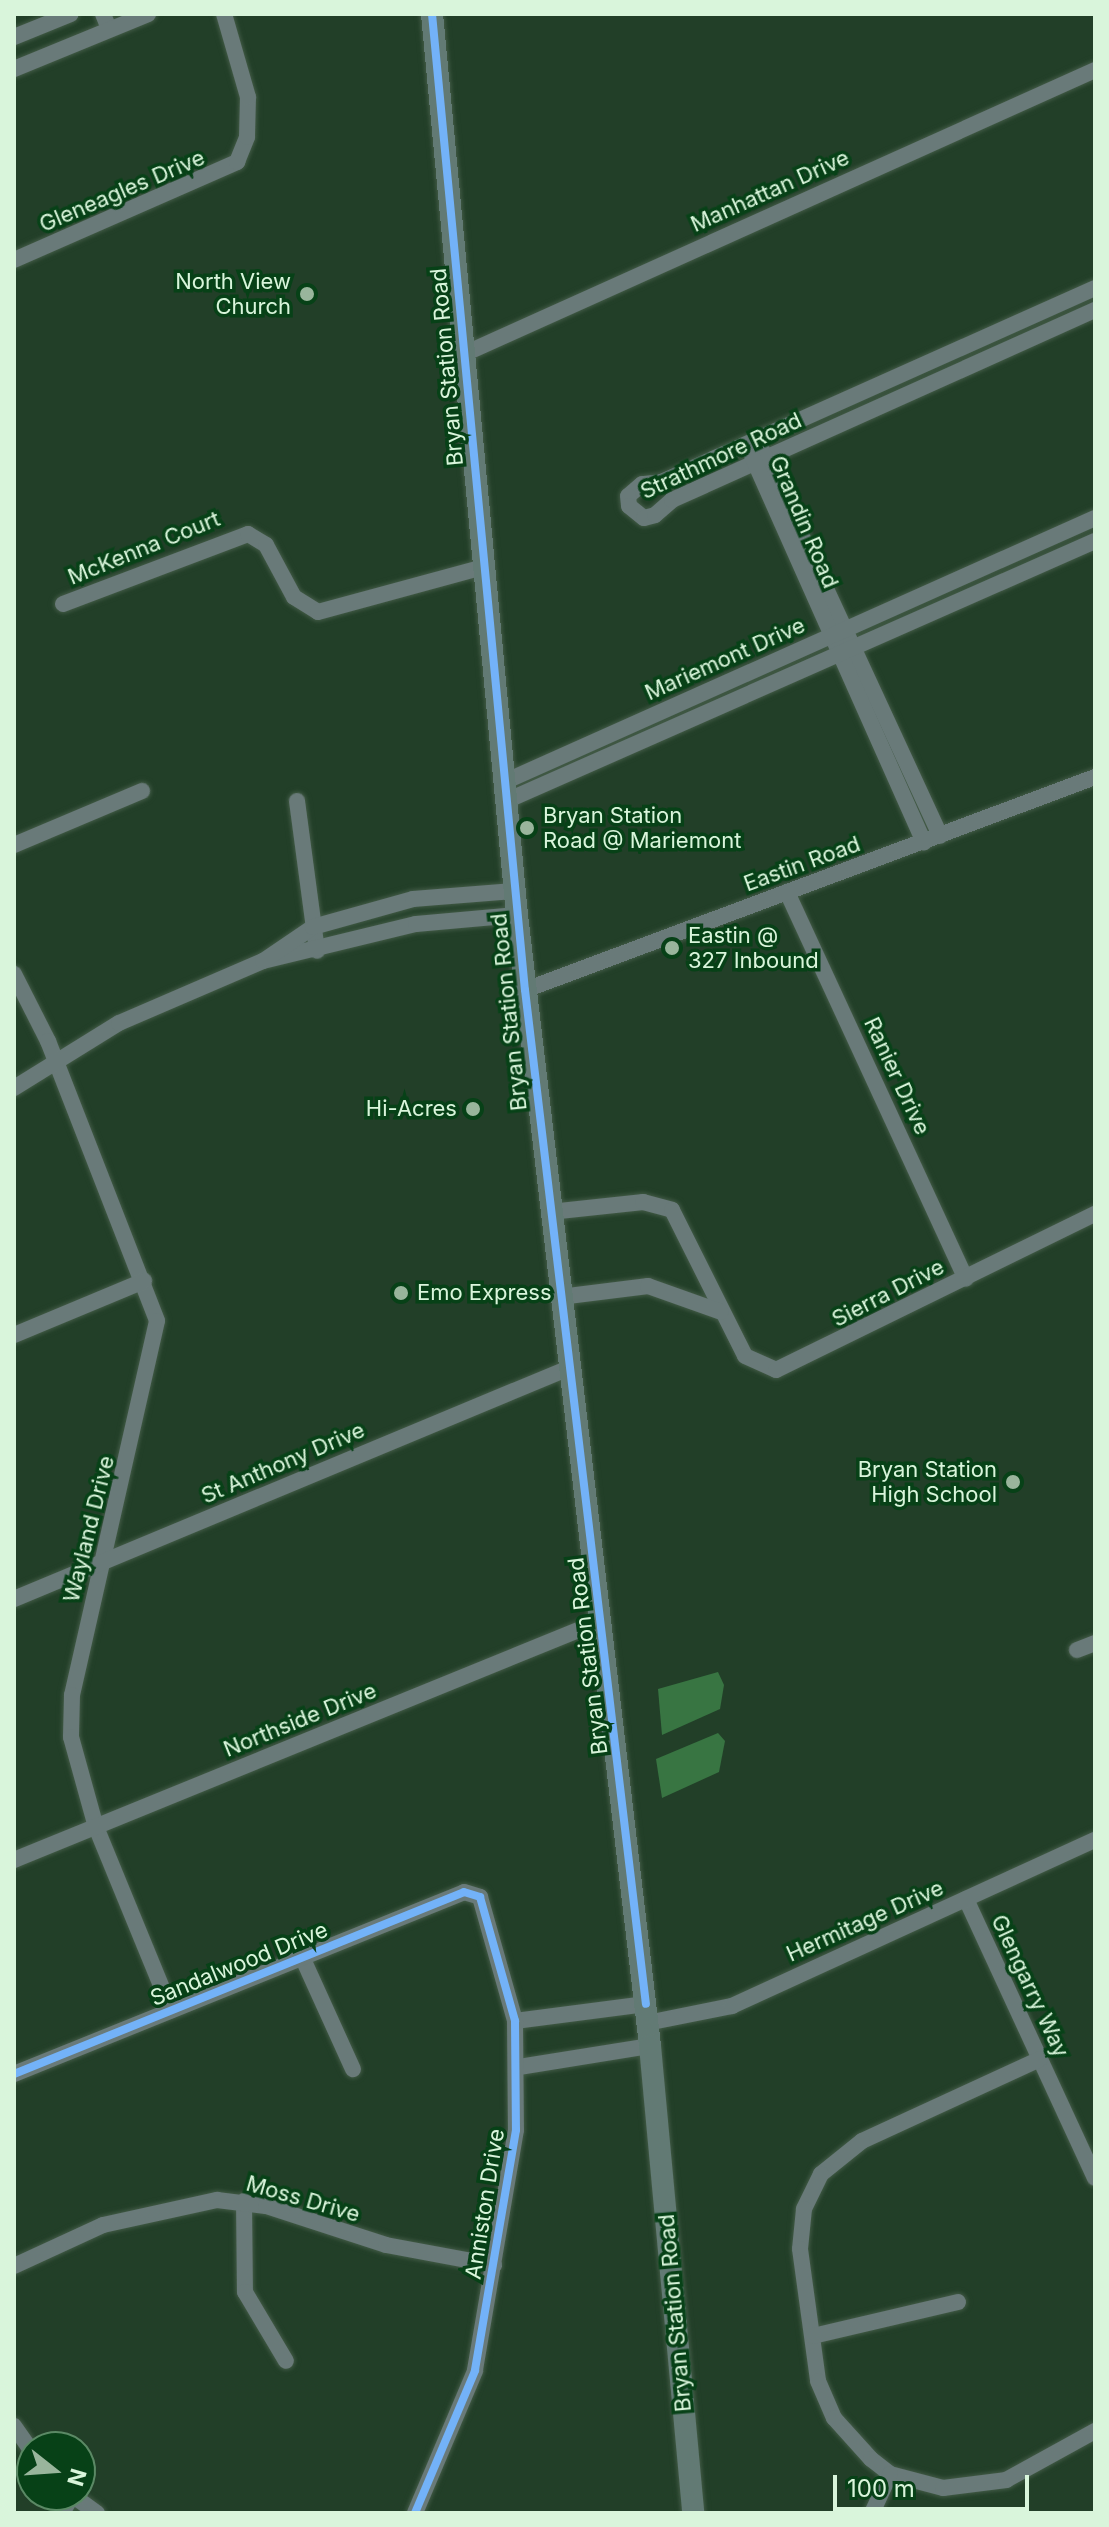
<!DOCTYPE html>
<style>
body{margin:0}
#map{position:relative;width:1109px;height:2527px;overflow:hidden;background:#223f28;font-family:Inter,sans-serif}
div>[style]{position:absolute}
.water>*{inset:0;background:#387542}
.roads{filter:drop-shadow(0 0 2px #425a46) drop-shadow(0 0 2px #425a46)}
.minor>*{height:16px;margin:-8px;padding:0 8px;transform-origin:8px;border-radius:8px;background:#697a79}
.major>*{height:22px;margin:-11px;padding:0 11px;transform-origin:11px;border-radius:11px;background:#627a74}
.cycleway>*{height:8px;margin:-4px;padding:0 4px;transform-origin:4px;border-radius:4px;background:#73b2f8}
.dots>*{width:22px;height:22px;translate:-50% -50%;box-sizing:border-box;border:4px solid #074117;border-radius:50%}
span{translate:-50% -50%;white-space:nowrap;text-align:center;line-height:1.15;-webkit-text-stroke:7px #074117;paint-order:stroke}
.street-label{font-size:22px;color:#d9f5db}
.poi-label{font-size:22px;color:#d9f5db}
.right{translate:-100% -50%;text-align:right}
.left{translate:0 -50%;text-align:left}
.frame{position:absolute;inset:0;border:16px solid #d9f5db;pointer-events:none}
.north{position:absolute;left:16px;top:2431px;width:80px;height:80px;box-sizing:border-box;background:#074117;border:2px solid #5b8965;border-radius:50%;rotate:107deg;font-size:22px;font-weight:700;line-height:32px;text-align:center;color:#d9f5db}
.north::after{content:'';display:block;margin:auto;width:28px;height:36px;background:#99b59c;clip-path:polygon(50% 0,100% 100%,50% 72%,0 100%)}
.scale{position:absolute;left:833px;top:2475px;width:196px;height:36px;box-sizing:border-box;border:4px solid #d9f5db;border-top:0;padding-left:10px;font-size:24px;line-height:28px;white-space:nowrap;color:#d9f5db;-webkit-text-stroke:6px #074117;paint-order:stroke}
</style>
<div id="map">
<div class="water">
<i style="clip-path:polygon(718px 1672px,724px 1685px,720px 1709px,662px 1735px,658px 1689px)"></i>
<i style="clip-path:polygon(718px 1733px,725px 1741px,719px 1772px,662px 1798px,656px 1759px)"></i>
</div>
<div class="roads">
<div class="minor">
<i style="left:103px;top:14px;width:16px;rotate:68deg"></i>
<i style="left:14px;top:37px;width:61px;rotate:-22deg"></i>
<i style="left:14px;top:69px;width:145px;rotate:-22.3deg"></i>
<i style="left:14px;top:260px;width:244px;rotate:-23.7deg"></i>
<i style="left:237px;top:162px;width:27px;rotate:-68deg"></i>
<i style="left:247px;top:137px;width:40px;rotate:-88.6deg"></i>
<i style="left:248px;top:97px;width:86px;rotate:-106.1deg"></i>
<i style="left:1095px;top:288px;width:474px;rotate:155.9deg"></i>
<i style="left:662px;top:482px;width:20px;rotate:174deg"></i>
<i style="left:642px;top:484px;width:18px;rotate:139deg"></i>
<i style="left:628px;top:496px;width:10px;rotate:84deg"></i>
<i style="left:629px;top:506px;width:19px;rotate:39deg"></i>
<i style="left:644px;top:518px;width:11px;rotate:-15deg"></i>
<i style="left:655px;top:515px;width:23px;rotate:-41deg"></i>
<i style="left:672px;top:500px;width:464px;rotate:-24.2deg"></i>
<i style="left:464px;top:354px;width:692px;rotate:-24.23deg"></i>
<i style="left:762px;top:450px;width:425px;rotate:65.2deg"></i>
<i style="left:752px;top:456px;width:423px;rotate:66deg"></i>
<i style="left:63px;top:604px;width:198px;rotate:-20.7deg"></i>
<i style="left:248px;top:534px;width:21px;rotate:31deg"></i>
<i style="left:266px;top:545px;width:59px;rotate:61.7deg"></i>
<i style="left:294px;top:597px;width:28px;rotate:32deg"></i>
<i style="left:318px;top:612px;width:172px;rotate:-15.2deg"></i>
<i style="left:504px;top:782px;width:647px;rotate:-24.07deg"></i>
<i style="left:297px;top:801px;width:151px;rotate:82.4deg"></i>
<i style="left:506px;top:801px;width:644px;rotate:-23.82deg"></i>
<i style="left:14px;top:845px;width:139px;rotate:-22.9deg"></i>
<i style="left:787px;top:892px;width:426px;rotate:65.2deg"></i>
<i style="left:263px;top:961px;width:157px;rotate:-13.6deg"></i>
<i style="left:416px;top:924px;width:101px;rotate:-5.1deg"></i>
<i style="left:14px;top:974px;width:75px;rotate:63.1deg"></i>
<i style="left:48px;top:1041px;width:300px;rotate:68.7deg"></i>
<i style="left:157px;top:1321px;width:384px;rotate:102.8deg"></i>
<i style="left:72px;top:1695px;width:42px;rotate:91.4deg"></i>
<i style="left:71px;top:1737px;width:93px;rotate:74.5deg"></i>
<i style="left:96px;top:1827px;width:198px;rotate:67.7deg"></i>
<i style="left:525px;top:990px;width:608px;rotate:-20.49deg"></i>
<i style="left:14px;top:1088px;width:123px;rotate:-31.8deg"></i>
<i style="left:119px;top:1023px;width:157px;rotate:-23.3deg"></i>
<i style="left:263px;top:961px;width:60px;rotate:-34.2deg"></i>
<i style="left:313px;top:927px;width:104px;rotate:-15.6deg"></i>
<i style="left:413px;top:899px;width:101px;rotate:-4.5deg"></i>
<i style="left:550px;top:1212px;width:94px;rotate:-6.1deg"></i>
<i style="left:643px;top:1202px;width:30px;rotate:15deg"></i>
<i style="left:672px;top:1210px;width:163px;rotate:63.4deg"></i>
<i style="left:745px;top:1356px;width:34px;rotate:24deg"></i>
<i style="left:776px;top:1370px;width:355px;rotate:-26.1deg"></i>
<i style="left:560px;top:1297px;width:89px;rotate:-7.1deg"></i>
<i style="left:648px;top:1286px;width:77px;rotate:19.6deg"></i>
<i style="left:14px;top:1335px;width:141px;rotate:-22.6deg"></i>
<i style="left:14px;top:1599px;width:601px;rotate:-22.6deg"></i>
<i style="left:1077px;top:1650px;width:19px;rotate:-21deg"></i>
<i style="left:14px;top:1860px;width:636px;rotate:-22.17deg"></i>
<i style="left:966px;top:1899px;width:307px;rotate:65.2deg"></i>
<i style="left:303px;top:1959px;width:121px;rotate:65.6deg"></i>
<i style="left:515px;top:2021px;width:132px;rotate:-7.4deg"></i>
<i style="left:647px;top:2023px;width:87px;rotate:-11.3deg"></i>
<i style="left:732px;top:2006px;width:399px;rotate:-24.6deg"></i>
<i style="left:1040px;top:2059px;width:196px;rotate:155.3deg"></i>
<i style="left:862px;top:2141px;width:53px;rotate:141.2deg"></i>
<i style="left:821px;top:2174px;width:39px;rotate:116deg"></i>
<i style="left:804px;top:2209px;width:40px;rotate:95.7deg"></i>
<i style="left:800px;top:2249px;width:133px;rotate:82.2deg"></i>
<i style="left:818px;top:2381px;width:40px;rotate:66.6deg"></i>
<i style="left:834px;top:2418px;width:55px;rotate:47.9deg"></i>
<i style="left:871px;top:2459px;width:24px;rotate:38deg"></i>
<i style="left:890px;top:2474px;width:55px;rotate:14.8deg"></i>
<i style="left:943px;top:2488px;width:64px;rotate:-7.2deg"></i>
<i style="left:1006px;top:2480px;width:102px;rotate:-28.8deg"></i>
<i style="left:519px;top:2067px;width:133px;rotate:-9.1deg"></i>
<i style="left:14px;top:2074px;width:485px;rotate:-22deg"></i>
<i style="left:464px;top:1892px;width:17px;rotate:17deg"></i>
<i style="left:480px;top:1897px;width:129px;rotate:74.2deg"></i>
<i style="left:515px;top:2021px;width:109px;rotate:89.5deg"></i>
<i style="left:516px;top:2130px;width:244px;rotate:99.7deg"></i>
<i style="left:475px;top:2371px;width:154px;rotate:112.9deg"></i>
<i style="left:244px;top:2201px;width:91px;rotate:89.4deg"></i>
<i style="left:245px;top:2292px;width:80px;rotate:59.3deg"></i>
<i style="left:14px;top:2266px;width:98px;rotate:-24.7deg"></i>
<i style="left:103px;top:2225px;width:117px;rotate:-12.4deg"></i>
<i style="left:217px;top:2200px;width:49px;rotate:7deg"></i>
<i style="left:266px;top:2206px;width:126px;rotate:18deg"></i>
<i style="left:386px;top:2245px;width:110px;rotate:10.5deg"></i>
<i style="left:813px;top:2336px;width:149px;rotate:-13.2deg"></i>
<i style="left:14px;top:2426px;width:32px;rotate:55deg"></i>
<i style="left:72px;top:2495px;width:31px;rotate:36deg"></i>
<i style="left:62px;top:2513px;width:21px;rotate:-59deg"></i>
<i style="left:872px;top:2513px;width:43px;rotate:-65.2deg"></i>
</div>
<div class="major">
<i style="left:432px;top:14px;width:905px;rotate:84.61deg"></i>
<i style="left:517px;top:915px;width:1139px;rotate:83.29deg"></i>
<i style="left:650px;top:2046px;width:469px;rotate:84.7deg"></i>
</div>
</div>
<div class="cycleway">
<i style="left:432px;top:14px;width:980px;rotate:84.56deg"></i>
<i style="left:525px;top:990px;width:1021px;rotate:83.2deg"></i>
<i style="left:14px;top:2074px;width:485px;rotate:-22deg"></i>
<i style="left:464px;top:1892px;width:17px;rotate:17deg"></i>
<i style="left:480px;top:1897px;width:129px;rotate:74.2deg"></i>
<i style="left:515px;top:2021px;width:109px;rotate:89.5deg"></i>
<i style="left:516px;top:2130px;width:244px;rotate:99.7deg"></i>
<i style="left:475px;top:2371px;width:154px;rotate:112.9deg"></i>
</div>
<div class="dots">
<i style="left:307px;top:294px;background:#99b59c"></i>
<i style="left:527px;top:828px;background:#99b59c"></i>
<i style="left:672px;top:948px;background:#99b59c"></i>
<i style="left:473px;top:1109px;background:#99b59c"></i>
<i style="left:401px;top:1293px;background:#99b59c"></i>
<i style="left:1013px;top:1482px;background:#99b59c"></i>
</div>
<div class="street-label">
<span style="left:122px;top:191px;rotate:-23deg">Gleneagles Drive</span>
<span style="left:770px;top:191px;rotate:-24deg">Manhattan Drive</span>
<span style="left:447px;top:367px;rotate:-95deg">Bryan Station Road</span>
<span style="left:721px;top:456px;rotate:-25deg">Strathmore Road</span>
<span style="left:804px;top:522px;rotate:67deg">Grandin Road</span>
<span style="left:144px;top:548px;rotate:-22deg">McKenna Court</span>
<span style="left:725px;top:659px;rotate:-24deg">Mariemont Drive</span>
<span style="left:802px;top:864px;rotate:-20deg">Eastin Road</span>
<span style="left:509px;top:1012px;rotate:-96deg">Bryan Station Road</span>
<span style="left:897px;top:1076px;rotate:65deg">Ranier Drive</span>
<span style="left:888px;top:1293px;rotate:-27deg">Sierra Drive</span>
<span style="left:283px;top:1463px;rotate:-23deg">St Anthony Drive</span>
<span style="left:89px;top:1529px;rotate:-76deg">Wayland Drive</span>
<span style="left:588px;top:1656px;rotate:-97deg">Bryan Station Road</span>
<span style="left:300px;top:1720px;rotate:-22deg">Northside Drive</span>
<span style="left:865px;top:1921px;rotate:-24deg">Hermitage Drive</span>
<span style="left:239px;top:1964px;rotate:-22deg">Sandalwood Drive</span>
<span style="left:1030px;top:1986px;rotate:65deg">Glengarry Way</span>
<span style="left:303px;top:2199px;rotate:16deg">Moss Drive</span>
<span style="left:485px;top:2204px;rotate:-81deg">Anniston Drive</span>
<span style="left:675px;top:2313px;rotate:-95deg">Bryan Station Road</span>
</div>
<div class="poi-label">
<span class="right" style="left:291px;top:294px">North View<br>Church</span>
<span class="left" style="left:543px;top:828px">Bryan Station<br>Road @ Mariemont</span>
<span class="left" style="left:688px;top:948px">Eastin @<br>327 Inbound</span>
<span class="right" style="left:457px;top:1109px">Hi-Acres</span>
<span class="left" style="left:417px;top:1293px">Emo Express</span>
<span class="right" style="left:997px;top:1482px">Bryan Station<br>High School</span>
</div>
<div class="frame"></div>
<div class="north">N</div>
<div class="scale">100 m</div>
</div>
